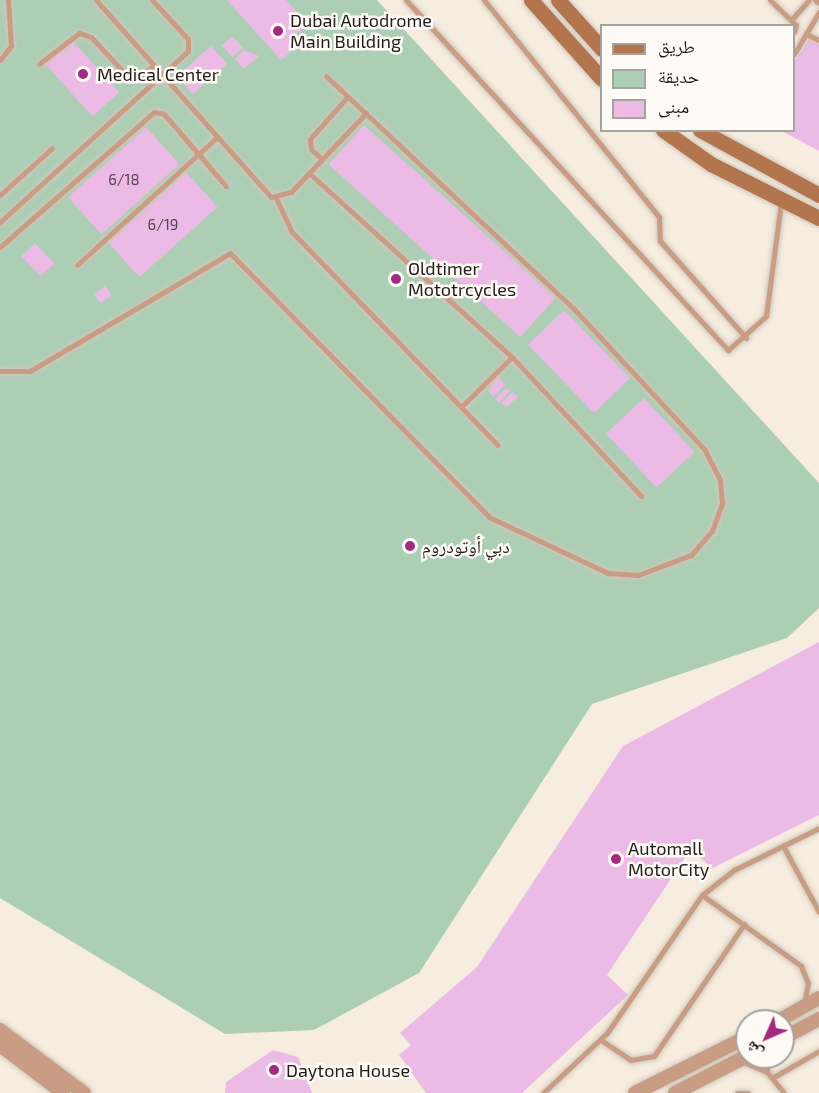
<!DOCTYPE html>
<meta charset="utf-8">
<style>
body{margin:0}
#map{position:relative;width:819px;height:1093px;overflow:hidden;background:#f6ecdf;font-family:"Exo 2","Noto Naskh Arabic",sans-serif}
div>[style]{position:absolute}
.green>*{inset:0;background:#acceb5}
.building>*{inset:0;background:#ebbbe6;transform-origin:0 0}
.roads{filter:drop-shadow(0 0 2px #d0c7bb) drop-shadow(0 0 2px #d0c7bb)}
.service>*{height:5px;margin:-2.5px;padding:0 2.5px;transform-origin:2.5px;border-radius:2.5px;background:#c89d83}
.tertiary>*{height:14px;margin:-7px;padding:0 7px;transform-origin:7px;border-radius:7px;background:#c89d83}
.secondary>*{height:15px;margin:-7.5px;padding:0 7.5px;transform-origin:7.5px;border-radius:7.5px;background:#b2754d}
.dots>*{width:16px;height:16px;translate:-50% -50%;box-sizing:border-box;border:3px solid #fefaf5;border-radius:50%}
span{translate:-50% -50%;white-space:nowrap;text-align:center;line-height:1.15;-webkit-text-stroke:5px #fefaf5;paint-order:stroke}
.number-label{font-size:15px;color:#54444c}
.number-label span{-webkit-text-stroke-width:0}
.poi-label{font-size:18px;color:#211d19}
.left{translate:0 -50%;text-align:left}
.legend{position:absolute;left:600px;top:24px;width:195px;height:108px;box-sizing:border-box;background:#fefaf5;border:2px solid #a6a29d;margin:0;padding:8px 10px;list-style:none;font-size:18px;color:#211d19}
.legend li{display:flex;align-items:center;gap:12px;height:30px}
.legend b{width:30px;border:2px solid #a6a29d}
.north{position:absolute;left:735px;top:1009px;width:60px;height:60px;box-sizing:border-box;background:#fefaf5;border:2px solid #a6a29d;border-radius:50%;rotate:225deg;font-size:16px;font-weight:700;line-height:24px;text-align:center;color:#211d19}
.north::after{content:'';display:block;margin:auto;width:21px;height:27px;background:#a32a81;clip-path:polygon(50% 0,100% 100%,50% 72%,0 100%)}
</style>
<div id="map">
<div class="green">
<i style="clip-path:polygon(0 0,377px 0,819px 483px,819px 608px,787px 638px,592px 704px,419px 973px,314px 1030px,225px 1034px,0 898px)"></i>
</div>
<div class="building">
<i style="clip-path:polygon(227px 0,286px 0,308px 24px,292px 38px,299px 45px,281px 60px)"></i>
<i style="left:232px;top:36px;width:16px;height:14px;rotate:47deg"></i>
<i style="left:71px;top:39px;width:72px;height:36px;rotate:48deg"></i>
<i style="clip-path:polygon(809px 39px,819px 43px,819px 151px,780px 130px,794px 130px,794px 62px)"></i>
<i style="left:211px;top:46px;width:24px;height:46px;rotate:48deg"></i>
<i style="clip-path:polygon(244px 50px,259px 56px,244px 69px,235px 59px)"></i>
<i style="left:364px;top:125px;width:258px;height:53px;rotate:42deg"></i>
<i style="left:146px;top:127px;width:50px;height:105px;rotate:48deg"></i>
<i style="left:186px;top:172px;width:47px;height:105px;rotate:48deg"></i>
<i style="left:35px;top:243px;width:28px;height:19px;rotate:46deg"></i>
<i style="left:105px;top:286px;width:11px;height:14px;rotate:52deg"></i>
<i style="left:564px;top:310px;width:95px;height:50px;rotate:46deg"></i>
<i style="clip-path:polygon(498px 376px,505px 385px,493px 397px,488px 391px)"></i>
<i style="clip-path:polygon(506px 388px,510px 391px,499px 403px,495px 399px)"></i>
<i style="clip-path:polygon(513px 392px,518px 397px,506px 407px,501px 403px)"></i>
<i style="left:644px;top:398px;width:74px;height:52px;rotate:47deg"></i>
<i style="clip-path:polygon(819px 642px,819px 815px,713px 868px,690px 850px,607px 975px,628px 995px,522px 1093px,426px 1093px,399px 1055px,411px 1045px,400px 1033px,477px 967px,623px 746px)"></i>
<i style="clip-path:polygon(273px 1050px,298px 1057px,312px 1093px,225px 1093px,226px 1082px)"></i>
</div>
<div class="roads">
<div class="service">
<i style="left:96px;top:0;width:264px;rotate:48.4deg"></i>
<i style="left:271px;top:197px;width:21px;rotate:-14deg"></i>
<i style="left:291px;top:192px;width:109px;rotate:-46.5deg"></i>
<i style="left:406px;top:0;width:476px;rotate:47.4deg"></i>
<i style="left:728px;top:350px;width:51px;rotate:-41.8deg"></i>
<i style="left:766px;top:316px;width:115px;rotate:-82.5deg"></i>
<i style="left:484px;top:0;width:279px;rotate:51.1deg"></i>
<i style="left:659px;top:217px;width:24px;rotate:88deg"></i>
<i style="left:660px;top:241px;width:130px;rotate:48.4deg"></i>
<i style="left:770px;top:0;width:36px;rotate:44deg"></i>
<i style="left:796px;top:25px;width:7px;rotate:106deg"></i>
<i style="left:815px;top:0;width:5px;rotate:37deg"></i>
<i style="left:792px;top:19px;width:25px;rotate:-48deg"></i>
<i style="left:806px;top:34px;width:14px;rotate:25deg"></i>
<i style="left:794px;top:54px;width:49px;rotate:-59.2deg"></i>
<i style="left:0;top:60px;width:18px;rotate:-52deg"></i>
<i style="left:11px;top:46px;width:46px;rotate:-93.7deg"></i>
<i style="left:39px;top:64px;width:51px;rotate:-37.8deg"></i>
<i style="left:79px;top:33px;width:13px;rotate:18deg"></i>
<i style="left:91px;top:37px;width:54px;rotate:47.2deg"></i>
<i style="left:128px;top:77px;width:11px"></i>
<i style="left:139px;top:77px;width:18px;rotate:-38deg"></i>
<i style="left:322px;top:159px;width:15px;rotate:-138deg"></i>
<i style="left:311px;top:149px;width:10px;rotate:-96deg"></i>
<i style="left:310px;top:139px;width:57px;rotate:-48.5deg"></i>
<i style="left:309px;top:173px;width:274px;rotate:42.2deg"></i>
<i style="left:512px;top:357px;width:190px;rotate:47.1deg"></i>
<i style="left:0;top:195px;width:70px;rotate:-42.1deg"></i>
<i style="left:276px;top:198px;width:38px;rotate:65deg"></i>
<i style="left:292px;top:232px;width:296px;rotate:46deg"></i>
<i style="left:0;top:222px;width:254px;rotate:-42.3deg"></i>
<i style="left:188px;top:51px;width:12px;rotate:-90deg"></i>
<i style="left:188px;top:39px;width:53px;rotate:-132.7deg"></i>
<i style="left:0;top:247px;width:205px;rotate:-41.2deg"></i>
<i style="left:154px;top:112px;width:10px;rotate:11deg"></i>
<i style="left:164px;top:114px;width:95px;rotate:49.3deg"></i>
<i style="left:77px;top:265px;width:188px;rotate:-42.4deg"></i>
<i style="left:0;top:371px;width:30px"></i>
<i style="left:30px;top:371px;width:232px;rotate:-30.5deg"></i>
<i style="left:230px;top:253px;width:370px;rotate:45.5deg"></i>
<i style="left:489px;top:517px;width:132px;rotate:25.2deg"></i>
<i style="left:608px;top:573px;width:30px;rotate:4deg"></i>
<i style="left:638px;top:575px;width:57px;rotate:-20.7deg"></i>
<i style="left:691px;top:555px;width:32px;rotate:-49deg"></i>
<i style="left:712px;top:531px;width:30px;rotate:-70deg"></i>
<i style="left:722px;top:503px;width:23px;rotate:-95deg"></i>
<i style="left:720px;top:480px;width:34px;rotate:-117deg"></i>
<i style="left:705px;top:450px;width:192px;rotate:-132.9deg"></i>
<i style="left:574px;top:309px;width:340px;rotate:-136.8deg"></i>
<i style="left:462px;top:406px;width:70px;rotate:-44.4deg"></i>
<i style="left:783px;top:846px;width:75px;rotate:61.4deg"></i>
<i style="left:702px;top:895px;width:122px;rotate:35.6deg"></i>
<i style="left:801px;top:966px;width:18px;rotate:68deg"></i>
<i style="left:808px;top:983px;width:20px;rotate:101deg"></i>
<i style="left:601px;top:1040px;width:36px;rotate:34deg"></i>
<i style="left:631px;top:1060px;width:23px;rotate:-10deg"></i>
<i style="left:654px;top:1056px;width:160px;rotate:-55.7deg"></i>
<i style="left:767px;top:1057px;width:15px;rotate:90deg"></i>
<i style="left:741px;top:1061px;width:28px;rotate:23deg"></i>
<i style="left:767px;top:1072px;width:27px;rotate:51deg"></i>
<i style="left:772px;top:1078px;width:54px;rotate:-29.9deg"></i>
<i style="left:543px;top:1093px;width:88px;rotate:-43.2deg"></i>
<i style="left:607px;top:1033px;width:168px;rotate:-55.5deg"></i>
<i style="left:702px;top:895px;width:41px;rotate:-38deg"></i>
<i style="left:734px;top:870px;width:95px;rotate:-26.3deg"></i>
<i style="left:737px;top:1093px;width:11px"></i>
</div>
<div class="tertiary">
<i style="left:778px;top:1021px;width:47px;rotate:-29.3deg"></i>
<i style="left:0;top:1030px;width:105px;rotate:36.9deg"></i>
<i style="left:783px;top:1038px;width:41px;rotate:-27.8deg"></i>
<i style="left:0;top:1045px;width:79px;rotate:37.3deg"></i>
<i style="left:635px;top:1093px;width:125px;rotate:-26.6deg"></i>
<i style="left:675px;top:1093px;width:81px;rotate:-27.2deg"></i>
</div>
<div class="secondary">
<i style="left:531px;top:0;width:106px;rotate:48.1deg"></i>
<i style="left:558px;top:0;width:66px;rotate:48.1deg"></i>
<i style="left:663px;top:130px;width:59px;rotate:35.3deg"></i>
<i style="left:711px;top:164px;width:121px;rotate:26.6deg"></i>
<i style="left:700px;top:130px;width:136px;rotate:28.6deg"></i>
</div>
</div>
<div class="dots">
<i style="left:278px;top:31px;background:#a32a81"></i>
<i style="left:83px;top:74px;background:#a32a81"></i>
<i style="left:396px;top:279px;background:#a32a81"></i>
<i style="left:410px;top:546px;background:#a32a81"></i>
<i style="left:616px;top:859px;background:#a32a81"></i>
<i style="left:274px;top:1070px;background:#a32a81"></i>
</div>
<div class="number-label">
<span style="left:124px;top:180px">6/18</span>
<span style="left:163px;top:225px">6/19</span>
</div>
<div class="poi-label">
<span class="left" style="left:290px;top:31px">Dubai Autodrome<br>Main Building</span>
<span class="left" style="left:97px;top:74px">Medical Center</span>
<span class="left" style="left:408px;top:279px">Oldtimer<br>Mototrcycles</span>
<span class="left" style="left:422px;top:546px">دبي أوتودروم</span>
<span class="left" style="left:628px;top:859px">Automall<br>MotorCity</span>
<span class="left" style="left:286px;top:1070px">Daytona House</span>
</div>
<ul class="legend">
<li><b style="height:8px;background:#b2754d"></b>طريق</li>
<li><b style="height:16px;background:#acceb5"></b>حديقة</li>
<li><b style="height:16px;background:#ebbbe6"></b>مبنى</li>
</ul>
<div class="north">ش</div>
</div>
